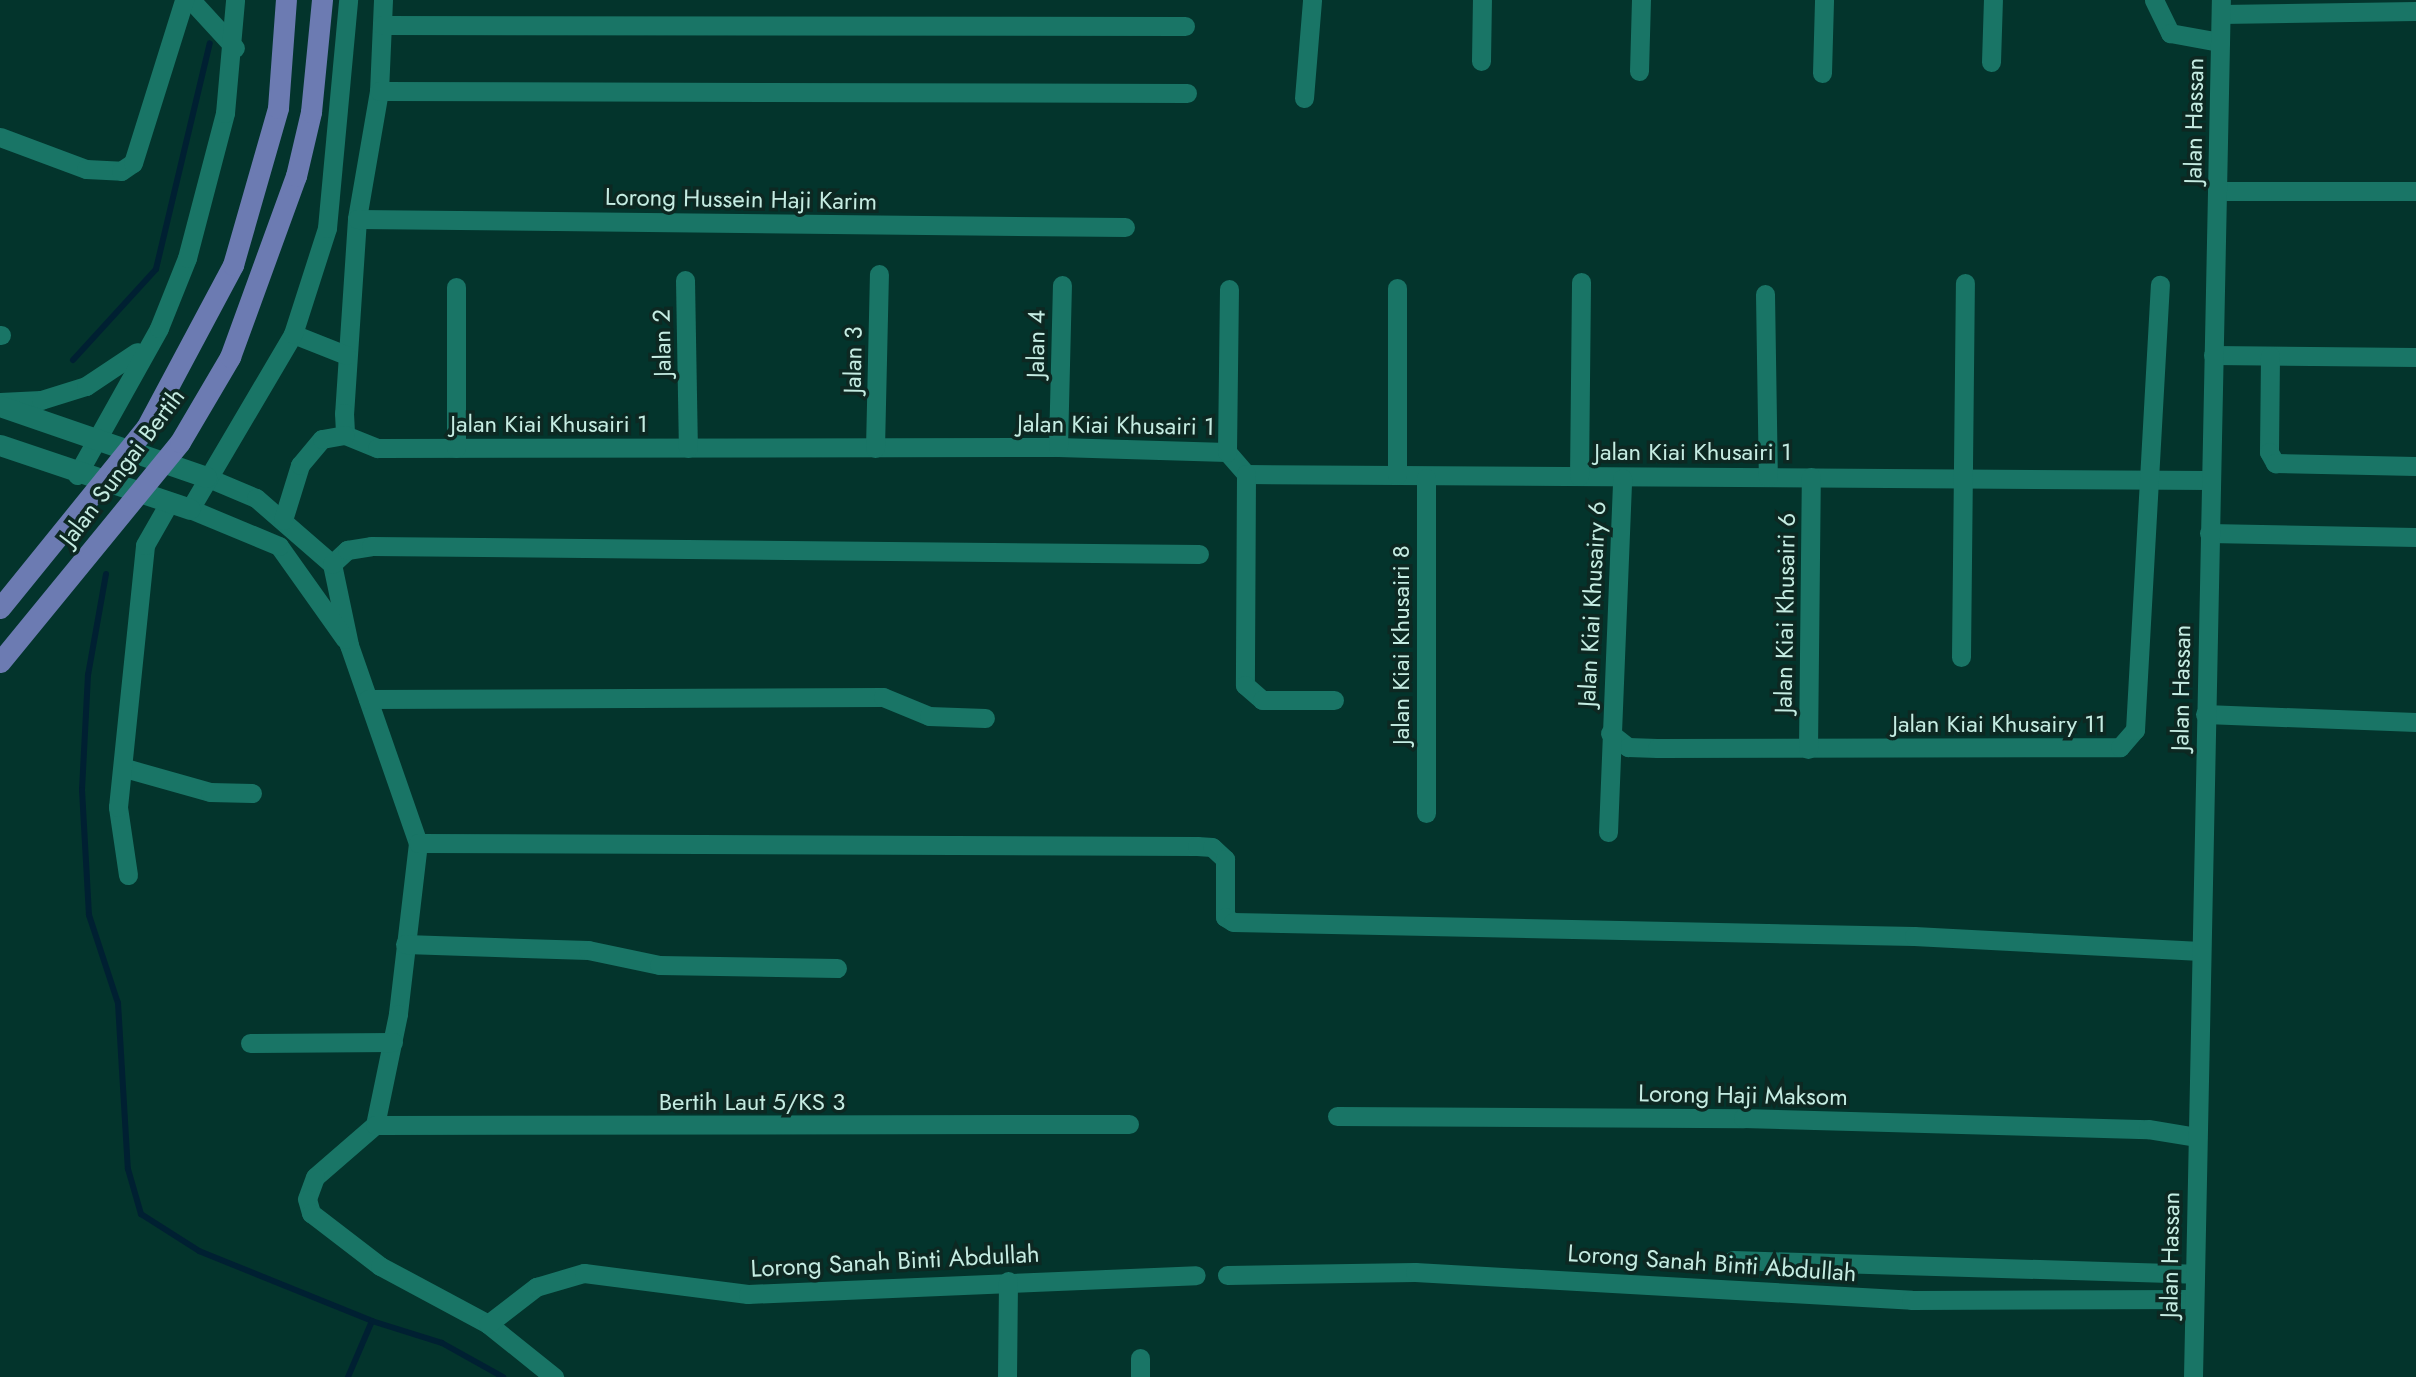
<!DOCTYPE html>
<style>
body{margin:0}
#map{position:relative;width:2416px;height:1377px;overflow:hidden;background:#03342c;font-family:Jost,sans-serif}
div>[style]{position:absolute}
.stream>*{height:6px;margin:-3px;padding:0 3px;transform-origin:3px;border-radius:3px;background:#002032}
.minor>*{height:19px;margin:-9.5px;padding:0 9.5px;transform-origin:9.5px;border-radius:9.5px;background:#197566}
.secondary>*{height:21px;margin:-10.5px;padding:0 10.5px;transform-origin:10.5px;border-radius:10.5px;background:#197566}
.primary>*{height:21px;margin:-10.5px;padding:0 10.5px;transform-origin:10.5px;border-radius:10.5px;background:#6c7bb2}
span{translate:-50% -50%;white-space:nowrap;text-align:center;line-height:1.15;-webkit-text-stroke:7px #0d2822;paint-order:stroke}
.street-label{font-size:24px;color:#c5ece2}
</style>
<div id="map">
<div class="stream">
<i style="left:73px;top:360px;width:123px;rotate:-47.6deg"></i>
<i style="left:156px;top:269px;width:232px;rotate:-76.6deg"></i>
<i style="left:106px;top:574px;width:103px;rotate:100.1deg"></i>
<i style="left:88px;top:675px;width:115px;rotate:93deg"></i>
<i style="left:82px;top:790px;width:125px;rotate:86.8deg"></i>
<i style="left:89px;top:915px;width:93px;rotate:71.8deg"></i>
<i style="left:118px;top:1003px;width:166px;rotate:86.6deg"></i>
<i style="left:128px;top:1169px;width:47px;rotate:73.9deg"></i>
<i style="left:141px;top:1214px;width:69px;rotate:32.5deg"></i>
<i style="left:199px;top:1251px;width:187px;rotate:22deg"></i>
<i style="left:372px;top:1321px;width:61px;rotate:113.2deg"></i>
<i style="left:372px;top:1321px;width:73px;rotate:17.4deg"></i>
<i style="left:442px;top:1343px;width:70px;rotate:29.1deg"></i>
</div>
<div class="minor">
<i style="left:191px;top:0;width:65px;rotate:47.5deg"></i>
<i style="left:383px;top:0;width:91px;rotate:92.5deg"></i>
<i style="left:379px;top:91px;width:130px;rotate:99.8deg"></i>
<i style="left:357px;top:219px;width:194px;rotate:93.8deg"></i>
<i style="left:344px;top:413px;width:22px;rotate:87deg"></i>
<i style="left:345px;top:435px;width:35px;rotate:22deg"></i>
<i style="left:377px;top:448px;width:681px;rotate:-0.08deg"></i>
<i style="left:1058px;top:447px;width:169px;rotate:1.7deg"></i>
<i style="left:1227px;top:452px;width:29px;rotate:49deg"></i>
<i style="left:1246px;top:474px;width:964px;rotate:0.36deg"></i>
<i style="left:2154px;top:0;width:37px;rotate:64deg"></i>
<i style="left:2170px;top:33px;width:51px;rotate:10.2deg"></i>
<i style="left:2221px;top:14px;width:195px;rotate:-0.9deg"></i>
<i style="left:382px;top:25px;width:803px;rotate:0.07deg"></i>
<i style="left:1481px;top:61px;width:61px;rotate:-89.1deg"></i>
<i style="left:1991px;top:62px;width:62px;rotate:-88.2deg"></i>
<i style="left:1639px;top:71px;width:71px;rotate:-88.4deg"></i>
<i style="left:1822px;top:73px;width:73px;rotate:-88.4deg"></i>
<i style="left:379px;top:91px;width:808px;rotate:0.14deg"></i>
<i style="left:1304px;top:98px;width:98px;rotate:-85.3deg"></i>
<i style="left:0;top:137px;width:92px;rotate:20.4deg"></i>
<i style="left:86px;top:169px;width:35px;rotate:3deg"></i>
<i style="left:121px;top:171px;width:14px;rotate:-34deg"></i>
<i style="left:133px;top:163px;width:171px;rotate:-72.6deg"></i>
<i style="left:2217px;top:191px;width:199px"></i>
<i style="left:357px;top:219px;width:768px;rotate:0.6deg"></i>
<i style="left:685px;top:280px;width:168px;rotate:89deg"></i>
<i style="left:456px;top:287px;width:161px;rotate:90deg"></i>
<i style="left:1397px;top:288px;width:187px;rotate:90deg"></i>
<i style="left:1765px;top:294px;width:183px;rotate:89.1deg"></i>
<i style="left:293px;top:334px;width:57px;rotate:21.6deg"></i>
<i style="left:0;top:335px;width:1px"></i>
<i style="left:2213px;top:355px;width:203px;rotate:0.6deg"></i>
<i style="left:2270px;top:356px;width:96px;rotate:90.6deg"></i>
<i style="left:2269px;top:452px;width:13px;rotate:61deg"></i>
<i style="left:2275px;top:463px;width:141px;rotate:1.2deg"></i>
<i style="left:0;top:402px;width:41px;rotate:-2.8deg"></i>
<i style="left:41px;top:400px;width:47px;rotate:-17.3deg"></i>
<i style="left:86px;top:386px;width:61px;rotate:-33.7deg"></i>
<i style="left:1058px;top:447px;width:162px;rotate:-88.6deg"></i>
<i style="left:875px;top:448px;width:174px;rotate:-88.7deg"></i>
<i style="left:1227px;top:452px;width:163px;rotate:-89.3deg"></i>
<i style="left:1246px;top:474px;width:211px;rotate:90.3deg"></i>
<i style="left:1245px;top:685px;width:23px;rotate:41deg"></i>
<i style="left:1262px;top:700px;width:72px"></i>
<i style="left:77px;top:475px;width:168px;rotate:-60.8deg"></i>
<i style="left:159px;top:328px;width:75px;rotate:-68.2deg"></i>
<i style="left:187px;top:258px;width:150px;rotate:-75.3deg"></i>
<i style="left:225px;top:113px;width:113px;rotate:-84.9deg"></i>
<i style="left:1579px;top:476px;width:194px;rotate:-89.4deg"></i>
<i style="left:206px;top:477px;width:54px;rotate:22.8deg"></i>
<i style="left:256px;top:498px;width:101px;rotate:41deg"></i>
<i style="left:332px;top:564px;width:83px;rotate:78.1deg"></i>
<i style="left:349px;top:645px;width:210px;rotate:70.8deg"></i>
<i style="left:418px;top:843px;width:172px;rotate:96.7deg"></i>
<i style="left:398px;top:1014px;width:113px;rotate:101.7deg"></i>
<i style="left:375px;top:1125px;width:79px;rotate:139.1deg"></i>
<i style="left:315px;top:1177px;width:23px;rotate:110deg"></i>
<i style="left:307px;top:1199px;width:15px;rotate:74deg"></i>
<i style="left:311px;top:1213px;width:87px;rotate:37.5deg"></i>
<i style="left:380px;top:1266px;width:123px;rotate:28.2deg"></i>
<i style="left:488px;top:1324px;width:85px;rotate:38.8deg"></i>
<i style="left:1426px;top:478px;width:335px;rotate:90deg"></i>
<i style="left:283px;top:520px;width:58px;rotate:-72.8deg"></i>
<i style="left:300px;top:465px;width:34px;rotate:-50deg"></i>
<i style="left:322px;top:439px;width:23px;rotate:-10deg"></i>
<i style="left:2209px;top:533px;width:207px;rotate:1.1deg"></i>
<i style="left:332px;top:564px;width:21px;rotate:-43deg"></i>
<i style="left:347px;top:550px;width:24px;rotate:-9deg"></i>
<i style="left:371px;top:546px;width:828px;rotate:0.55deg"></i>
<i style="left:345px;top:639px;width:114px;rotate:-125.4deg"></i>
<i style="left:279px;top:546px;width:96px;rotate:-157.4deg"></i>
<i style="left:190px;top:509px;width:203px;rotate:-59.5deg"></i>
<i style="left:293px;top:334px;width:111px;rotate:-72.2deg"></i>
<i style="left:327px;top:228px;width:229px;rotate:-84.7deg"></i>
<i style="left:1961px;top:657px;width:374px;rotate:-89.4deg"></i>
<i style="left:368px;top:699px;width:515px;rotate:-0.22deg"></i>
<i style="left:883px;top:697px;width:50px;rotate:22.4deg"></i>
<i style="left:929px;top:716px;width:56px;rotate:2deg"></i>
<i style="left:2205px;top:714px;width:211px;rotate:2.2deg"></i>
<i style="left:1610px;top:733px;width:23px;rotate:38deg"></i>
<i style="left:1628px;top:747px;width:29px;rotate:2deg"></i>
<i style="left:1657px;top:748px;width:463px;rotate:-0.1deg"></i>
<i style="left:2120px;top:747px;width:23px;rotate:-49deg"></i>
<i style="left:2135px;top:730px;width:446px;rotate:-86.8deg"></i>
<i style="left:1808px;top:749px;width:272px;rotate:-89.4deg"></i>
<i style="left:125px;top:768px;width:88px;rotate:15.8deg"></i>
<i style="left:210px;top:792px;width:42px;rotate:1.4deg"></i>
<i style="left:1608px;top:832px;width:354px;rotate:-87.7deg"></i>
<i style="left:418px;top:843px;width:779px;rotate:0.22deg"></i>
<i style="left:1197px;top:846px;width:15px;rotate:4deg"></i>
<i style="left:1212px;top:847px;width:18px;rotate:43deg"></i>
<i style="left:1225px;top:859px;width:58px;rotate:90deg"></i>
<i style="left:1225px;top:917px;width:9px;rotate:32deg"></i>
<i style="left:1233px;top:922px;width:681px;rotate:1.18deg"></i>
<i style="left:1914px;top:936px;width:287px;rotate:3deg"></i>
<i style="left:128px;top:875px;width:69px;rotate:-98.4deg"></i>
<i style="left:118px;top:807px;width:263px;rotate:-84.1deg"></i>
<i style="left:145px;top:545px;width:48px;rotate:-60.3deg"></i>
<i style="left:405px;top:944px;width:183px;rotate:1.9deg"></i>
<i style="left:588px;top:950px;width:73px;rotate:11.9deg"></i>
<i style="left:659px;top:965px;width:178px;rotate:1deg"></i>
<i style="left:250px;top:1043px;width:143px;rotate:-0.4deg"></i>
<i style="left:1337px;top:1116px;width:406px;rotate:0.3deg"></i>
<i style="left:1743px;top:1118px;width:405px;rotate:1.6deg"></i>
<i style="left:2148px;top:1129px;width:50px;rotate:9.3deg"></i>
<i style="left:375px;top:1125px;width:754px;rotate:-0.08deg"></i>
<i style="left:1733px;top:1260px;width:461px;rotate:1.7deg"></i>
<i style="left:1227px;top:1275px;width:188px;rotate:-0.9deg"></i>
<i style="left:1415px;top:1272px;width:497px;rotate:3.2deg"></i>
<i style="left:1911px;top:1300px;width:283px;rotate:-0.2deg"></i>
<i style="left:488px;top:1324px;width:61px;rotate:-37.6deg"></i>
<i style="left:536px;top:1287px;width:50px;rotate:-16.3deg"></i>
<i style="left:584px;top:1273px;width:165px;rotate:7.3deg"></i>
<i style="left:748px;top:1294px;width:448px;rotate:-2.4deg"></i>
<i style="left:1007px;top:1377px;width:96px;rotate:-89.4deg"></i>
<i style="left:1140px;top:1377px;width:19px;rotate:-90deg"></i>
<i style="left:2193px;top:1377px;width:1377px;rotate:-88.84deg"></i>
</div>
<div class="secondary">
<i style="left:0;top:406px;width:218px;rotate:19deg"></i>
<i style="left:0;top:445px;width:200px;rotate:18.6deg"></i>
</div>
<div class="primary">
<i style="left:0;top:608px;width:232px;rotate:-51deg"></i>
<i style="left:146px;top:428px;width:185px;rotate:-61.9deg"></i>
<i style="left:233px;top:265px;width:163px;rotate:-74deg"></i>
<i style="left:278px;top:108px;width:108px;rotate:-85.8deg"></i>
<i style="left:0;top:662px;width:284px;rotate:-50.7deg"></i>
<i style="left:180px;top:442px;width:99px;rotate:-59.5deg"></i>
<i style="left:230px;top:357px;width:193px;rotate:-70deg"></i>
<i style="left:296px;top:176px;width:66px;rotate:-76.8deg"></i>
<i style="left:311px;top:112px;width:113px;rotate:-84.4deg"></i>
</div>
<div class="street-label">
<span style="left:2194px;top:121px;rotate:-89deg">Jalan Hassan</span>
<span style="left:741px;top:199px;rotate:1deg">Lorong Hussein Haji Karim</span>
<span style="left:662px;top:343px;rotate:-91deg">Jalan 2</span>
<span style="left:1036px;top:344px;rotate:-89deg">Jalan 4</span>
<span style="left:853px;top:360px;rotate:-89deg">Jalan 3</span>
<span style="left:549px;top:424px">Jalan Kiai Khusairi 1</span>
<span style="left:1116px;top:425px;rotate:1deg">Jalan Kiai Khusairi 1</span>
<span style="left:1693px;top:452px">Jalan Kiai Khusairi 1</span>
<span style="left:122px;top:467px;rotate:-53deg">Jalan Sungai Bertih</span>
<span style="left:1592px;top:604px;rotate:-87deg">Jalan Kiai Khusairy 6</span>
<span style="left:1785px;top:613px;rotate:-89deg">Jalan Kiai Khusairi 6</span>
<span style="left:1401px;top:645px;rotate:-90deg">Jalan Kiai Khusairi 8</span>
<span style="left:2181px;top:688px;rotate:-89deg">Jalan Hassan</span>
<span style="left:1999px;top:724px">Jalan Kiai Khusairy 11</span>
<span style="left:1743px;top:1095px;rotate:1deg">Lorong Haji Maksom</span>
<span style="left:752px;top:1102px">Bertih Laut 5/KS 3</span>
<span style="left:2170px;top:1255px;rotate:-89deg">Jalan Hassan</span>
<span style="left:895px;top:1261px;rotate:-3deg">Lorong Sanah Binti Abdullah</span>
<span style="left:1712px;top:1263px;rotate:4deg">Lorong Sanah Binti Abdullah</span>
</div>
</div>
